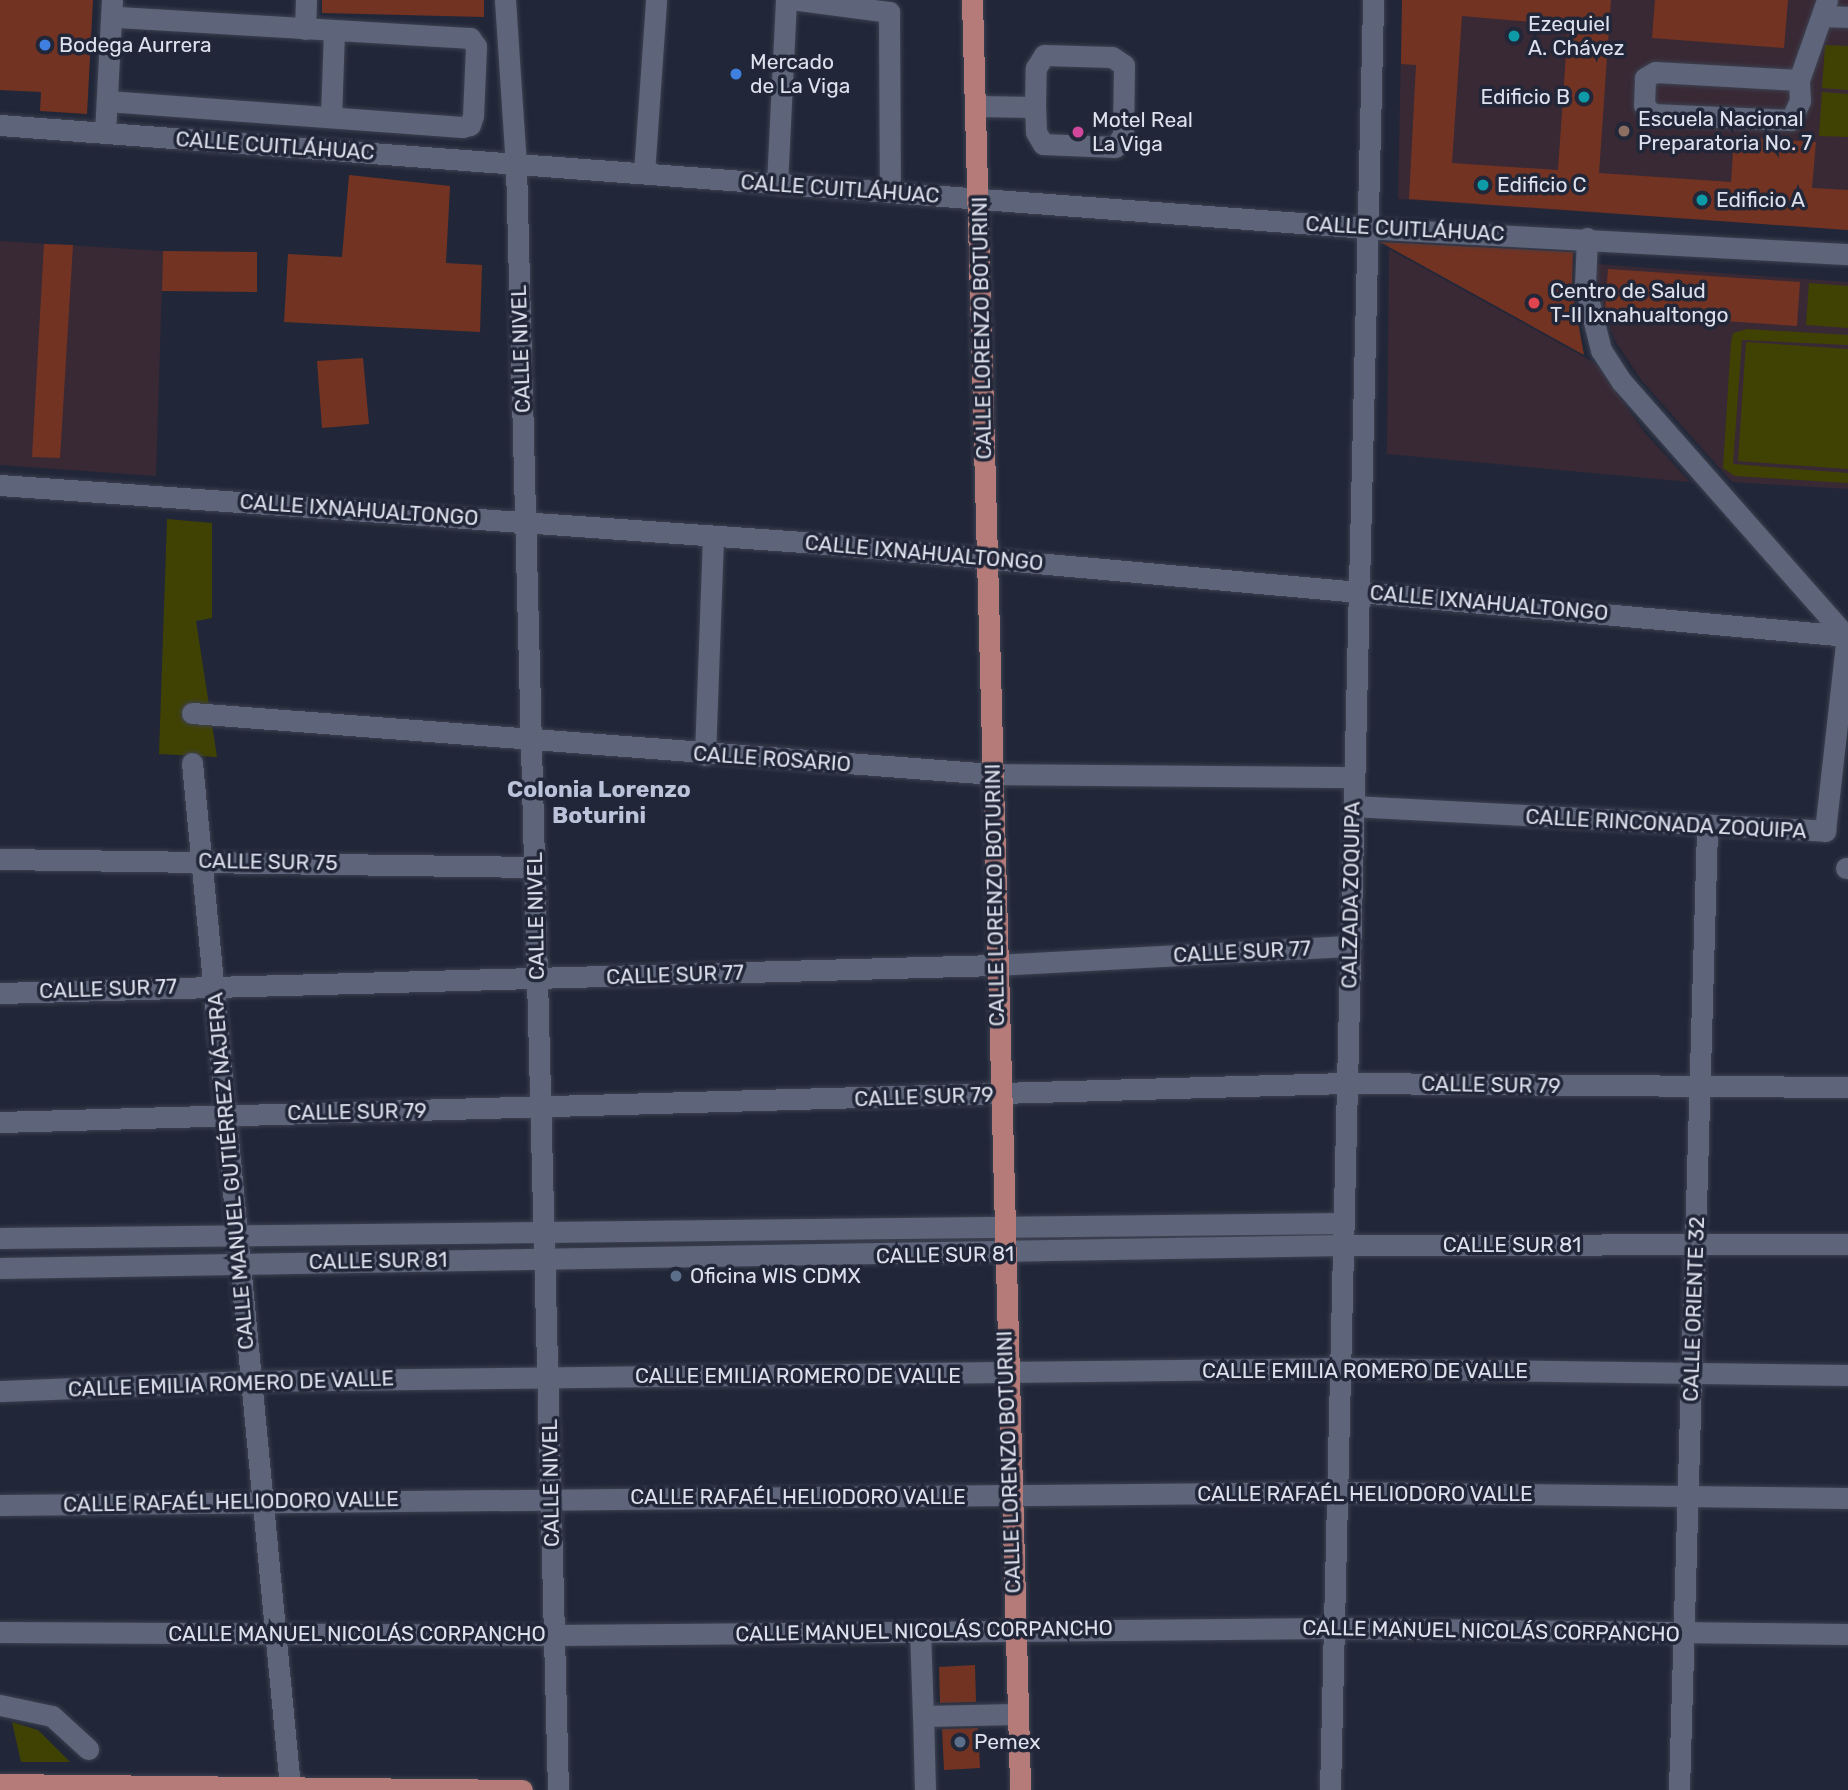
<!DOCTYPE html>
<html>
<head>
<meta charset="utf-8">
<style>
  body { margin:0 }
  #map { position:relative; width:1848px; height:1790px; overflow:hidden; background:#212738; font-family:Rubik,sans-serif }
  div>[style] { position:absolute }
  .education>* { inset:0; background:#392935 }
  .green>* { inset:0; background:#404203 }
  .building>* { inset:0; background:#733322 }
  .roads { filter:drop-shadow(0 0 2px #3d4150) drop-shadow(0 0 2px #3d4150) }
  .minor>* { height:21px; margin:-10.5px; padding:0 10.5px; transform-origin:10.5px; border-radius:10.5px; background:#5e657a }
  .major>* { height:21px; margin:-10.5px; padding:0 10.5px; transform-origin:10.5px; border-radius:10.5px; background:#b47b79 }
  .dots>* { width:19px; height:19px; translate:-50% -50%; box-sizing:border-box; border:4px solid #212738; border-radius:50% }
  span { translate:-50% -50%; white-space:nowrap; text-align:center; line-height:1.15; -webkit-text-stroke:7px #212738; paint-order:stroke }
  .poi-label { font-size:21px; color:#dde1ed }
  .left { translate:0 -50%; text-align:left }
  .right { translate:-100% -50%; text-align:right }
  .street-label { font-size:21px; color:#dde1ed }
  .neighbourhood-label { font-size:23px; color:#bbc3da; font-weight:700 }
</style>
</head>
<body>
<div id="map">
  <div class="education">
    <i style="clip-path:polygon(1402px 0,1848px 0,1848px 230px,1398px 199px)"></i>
    <i style="clip-path:polygon(0 241px,163px 251px,156px 476px,0 465px)"></i>
    <i style="clip-path:polygon(1389px 249px,1595px 363px,1645px 433px,1690px 482px,1387px 454px)"></i>
    <i style="clip-path:polygon(1595px 264px,1848px 282px,1848px 489px,1732px 482px,1642px 381px,1616px 342px,1601px 305px)"></i>
  </div>
  <div class="green">
    <i style="clip-path:polygon(1825px 45px,1848px 46px,1848px 90px,1822px 88px)"></i>
    <i style="clip-path:polygon(1822px 92px,1848px 94px,1848px 137px,1819px 136px)"></i>
    <i style="clip-path:polygon(1809px 283px,1848px 286px,1848px 328px,1806px 325px)"></i>
    <i style="clip-path:polygon(1747px 329px,1848px 335px,1848px 345px,1742px 340px,1733px 464px,1848px 473px,1848px 483px,1735px 476px,1723px 468px,1731px 342px,1733px 333px)"></i>
    <i style="clip-path:polygon(1746px 342px,1848px 349px,1848px 469px,1738px 461px)"></i>
    <i style="clip-path:polygon(167px 519px,212px 523px,212px 618px,196px 621px,217px 757px,159px 754px)"></i>
    <i style="clip-path:polygon(12px 1722px,38px 1730px,70px 1762px,21px 1762px)"></i>
  </div>
  <div class="building">
    <i style="clip-path:polygon(0 0,93px 0,87px 114px,40px 111px,41px 92px,0 90px)"></i>
    <i style="clip-path:polygon(322px 0,484px 0,484px 17px,322px 13px)"></i>
    <i style="clip-path:polygon(evenodd,1402px 0,1611px 0,1599px 173px,1731px 182px,1734px 137px,1816px 142px,1812px 188px,1848px 190px,1848px 230px,1409px 199px,1416px 65px,1401px 64px,1402px 0,1462px 16px,1568px 25px,1558px 170px,1452px 163px,1462px 16px)"></i>
    <i style="clip-path:polygon(1655px 0,1788px 0,1784px 48px,1652px 38px)"></i>
    <i style="clip-path:polygon(349px 175px,450px 186px,446px 263px,482px 265px,480px 332px,284px 322px,288px 254px,342px 257px)"></i>
    <i style="clip-path:polygon(1380px 242px,1573px 252px,1572px 289px,1584px 355px)"></i>
    <i style="clip-path:polygon(44px 244px,73px 245px,60px 458px,32px 457px)"></i>
    <i style="clip-path:polygon(163px 251px,257px 252px,257px 292px,162px 291px)"></i>
    <i style="clip-path:polygon(1608px 269px,1800px 282px,1797px 326px,1605px 313px)"></i>
    <i style="clip-path:polygon(363px 358px,369px 424px,322px 428px,317px 361px)"></i>
    <i style="clip-path:polygon(975px 1665px,976px 1702px,940px 1703px,939px 1667px)"></i>
    <i style="clip-path:polygon(978px 1728px,980px 1768px,944px 1770px,942px 1729px)"></i>
  </div>
  <div class="roads">
    <div class="minor">
      <i style="left:505px;top:0;width:165px;rotate:86.2deg"></i>
      <i style="left:516px;top:165px;width:1626px;rotate:88.52deg"></i>
      <i style="left:798px;top:0;width:92px;rotate:7.5deg"></i>
      <i style="left:889px;top:12px;width:180px;rotate:89.7deg"></i>
      <i style="left:1824px;top:16px;width:24px;rotate:2deg"></i>
      <i style="left:305px;top:29px;width:29px;rotate:-88deg"></i>
      <i style="left:1799px;top:80px;width:144px;rotate:-176.8deg"></i>
      <i style="left:1655px;top:72px;width:12px;rotate:149deg"></i>
      <i style="left:1645px;top:78px;width:27px;rotate:92deg"></i>
      <i style="left:1644px;top:105px;width:12px;rotate:48deg"></i>
      <i style="left:1652px;top:114px;width:139px;rotate:2.5deg"></i>
      <i style="left:1791px;top:120px;width:21px;rotate:-65deg"></i>
      <i style="left:1800px;top:101px;width:21px;rotate:-93deg"></i>
      <i style="left:1799px;top:80px;width:85px;rotate:-70.7deg"></i>
      <i style="left:107px;top:101px;width:356px;rotate:4.2deg"></i>
      <i style="left:462px;top:127px;width:8px;rotate:-14deg"></i>
      <i style="left:470px;top:125px;width:9px;rotate:-72deg"></i>
      <i style="left:473px;top:116px;width:70px;rotate:-87.5deg"></i>
      <i style="left:476px;top:46px;width:10px;rotate:-127deg"></i>
      <i style="left:470px;top:38px;width:359px;rotate:-176.6deg"></i>
      <i style="left:976px;top:106px;width:59px;rotate:1deg"></i>
      <i style="left:1035px;top:107px;width:39px;rotate:-89deg"></i>
      <i style="left:1036px;top:68px;width:15px;rotate:-58deg"></i>
      <i style="left:1044px;top:55px;width:68px;rotate:1.7deg"></i>
      <i style="left:1112px;top:57px;width:14px;rotate:34deg"></i>
      <i style="left:1124px;top:65px;width:70px;rotate:90.8deg"></i>
      <i style="left:1123px;top:135px;width:14px;rotate:124deg"></i>
      <i style="left:1115px;top:147px;width:72px;rotate:-177.6deg"></i>
      <i style="left:1043px;top:144px;width:14px;rotate:-120deg"></i>
      <i style="left:1036px;top:132px;width:25px;rotate:-92deg"></i>
      <i style="left:331px;top:117px;width:86px;rotate:-88deg"></i>
      <i style="left:0;top:125px;width:1370px;rotate:4.31deg"></i>
      <i style="left:1366px;top:228px;width:483px;rotate:3.1deg"></i>
      <i style="left:105px;top:133px;width:133px;rotate:-87deg"></i>
      <i style="left:644px;top:173px;width:173px;rotate:-86deg"></i>
      <i style="left:777px;top:184px;width:184px;rotate:-87.2deg"></i>
      <i style="left:1587px;top:238px;width:48px;rotate:92.4deg"></i>
      <i style="left:1585px;top:286px;width:66px;rotate:76deg"></i>
      <i style="left:1601px;top:350px;width:38px;rotate:57deg"></i>
      <i style="left:1622px;top:382px;width:341px;rotate:48.6deg"></i>
      <i style="left:0;top:485px;width:805px;rotate:4.06deg"></i>
      <i style="left:803px;top:542px;width:1049px;rotate:5.14deg"></i>
      <i style="left:192px;top:713px;width:802px;rotate:4.36deg"></i>
      <i style="left:992px;top:774px;width:361px;rotate:0.5deg"></i>
      <i style="left:705px;top:755px;width:219px;rotate:-87.9deg"></i>
      <i style="left:192px;top:763px;width:1029px;rotate:84.53deg"></i>
      <i style="left:1353px;top:806px;width:473px;rotate:3deg"></i>
      <i style="left:1825px;top:831px;width:196px;rotate:-83.6deg"></i>
      <i style="left:0;top:859px;width:535px;rotate:0.86deg"></i>
      <i style="left:1846px;top:868px;width:2px"></i>
      <i style="left:0;top:993px;width:997px;rotate:-1.61deg"></i>
      <i style="left:997px;top:965px;width:354px;rotate:-3.1deg"></i>
      <i style="left:0;top:1122px;width:1348px;rotate:-1.66deg"></i>
      <i style="left:1347px;top:1083px;width:501px;rotate:0.46deg"></i>
      <i style="left:0;top:1238px;width:1344px;rotate:-0.64deg"></i>
      <i style="left:0;top:1268px;width:1344px;rotate:-0.98deg"></i>
      <i style="left:1344px;top:1245px;width:504px;rotate:-0.11deg"></i>
      <i style="left:0;top:1391px;width:250px;rotate:-2.3deg"></i>
      <i style="left:250px;top:1381px;width:1091px;rotate:-0.68deg"></i>
      <i style="left:1341px;top:1368px;width:507px;rotate:0.79deg"></i>
      <i style="left:0;top:1505px;width:1338px;rotate:-0.56deg"></i>
      <i style="left:1338px;top:1492px;width:510px;rotate:0.67deg"></i>
      <i style="left:920px;top:1631px;width:85px;rotate:88deg"></i>
      <i style="left:0;top:1632px;width:554px;rotate:0.31deg"></i>
      <i style="left:554px;top:1635px;width:780px;rotate:-0.51deg"></i>
      <i style="left:1334px;top:1628px;width:514px;rotate:0.67deg"></i>
      <i style="left:0;top:1705px;width:53px;rotate:11.9deg"></i>
      <i style="left:52px;top:1716px;width:49px;rotate:42.5deg"></i>
      <i style="left:925px;top:1790px;width:74px;rotate:-91.5deg"></i>
      <i style="left:923px;top:1716px;width:94px;rotate:-1.2deg"></i>
      <i style="left:1330px;top:1790px;width:1791px;rotate:-88.62deg"></i>
      <i style="left:1679px;top:1790px;width:962px;rotate:-88.33deg"></i>
    </div>
    <div class="major">
      <i style="left:972px;top:0;width:1791px;rotate:88.46deg"></i>
      <i style="left:0;top:1784px;width:522px;rotate:0.66deg"></i>
    </div>
  </div>
  <div class="dots">
    <i style="left:1514px;top:36px;background:#0f9aa8"></i>
    <i style="left:45px;top:45px;background:#3f7fe0"></i>
    <i style="left:736px;top:74px;background:#3f7fe0"></i>
    <i style="left:1584px;top:97px;background:#0f9aa8"></i>
    <i style="left:1624px;top:131px;background:#8d6e63"></i>
    <i style="left:1078px;top:132px;background:#d1479c"></i>
    <i style="left:1483px;top:185px;background:#0f9aa8"></i>
    <i style="left:1702px;top:200px;background:#0f9aa8"></i>
    <i style="left:1534px;top:303px;background:#e0444e"></i>
    <i style="left:676px;top:1276px;background:#5c6f8a"></i>
    <i style="left:960px;top:1742px;background:#5c6f8a"></i>
  </div>
  <div class="poi-label">
    <span class="left" style="left:1528px;top:36px">Ezequiel<br>A. Chávez</span>
    <span class="left" style="left:59px;top:45px">Bodega Aurrera</span>
    <span class="left" style="left:750px;top:74px">Mercado<br>de La Viga</span>
    <span class="right" style="left:1570px;top:97px">Edificio B</span>
    <span class="left" style="left:1638px;top:131px">Escuela Nacional<br>Preparatoria No. 7</span>
    <span class="left" style="left:1092px;top:132px">Motel Real<br>La Viga</span>
    <span class="left" style="left:1497px;top:185px">Edificio C</span>
    <span class="left" style="left:1716px;top:200px">Edificio A</span>
    <span class="left" style="left:1550px;top:303px">Centro de Salud<br>T-II Ixnahualtongo</span>
    <span class="left" style="left:690px;top:1276px">Oficina WIS CDMX</span>
    <span class="left" style="left:974px;top:1742px">Pemex</span>
  </div>
  <div class="street-label">
    <span style="left:275px;top:146px;rotate:4deg">CALLE CUITLÁHUAC</span>
    <span style="left:840px;top:189px;rotate:4deg">CALLE CUITLÁHUAC</span>
    <span style="left:1405px;top:229px;rotate:3deg">CALLE CUITLÁHUAC</span>
    <span style="left:982px;top:328px;rotate:-91deg">CALLE LORENZO BOTURINI</span>
    <span style="left:521px;top:349px;rotate:-92deg">CALLE NIVEL</span>
    <span style="left:359px;top:510px;rotate:4deg">CALLE IXNAHUALTONGO</span>
    <span style="left:924px;top:553px;rotate:5deg">CALLE IXNAHUALTONGO</span>
    <span style="left:1489px;top:603px;rotate:5deg">CALLE IXNAHUALTONGO</span>
    <span style="left:772px;top:759px;rotate:4deg">CALLE ROSARIO</span>
    <span style="left:1666px;top:824px;rotate:3deg">CALLE RINCONADA ZOQUIPA</span>
    <span style="left:268px;top:862px;rotate:1deg">CALLE SUR 75</span>
    <span style="left:995px;top:895px;rotate:-91deg">CALLE LORENZO BOTURINI</span>
    <span style="left:1351px;top:895px;rotate:-89deg">CALZADA ZOQUIPA</span>
    <span style="left:536px;top:916px;rotate:-91deg">CALLE NIVEL</span>
    <span style="left:1242px;top:952px;rotate:-3deg">CALLE SUR 77</span>
    <span style="left:675px;top:975px;rotate:-2deg">CALLE SUR 77</span>
    <span style="left:108px;top:989px;rotate:-2deg">CALLE SUR 77</span>
    <span style="left:1491px;top:1085px;rotate:1deg">CALLE SUR 79</span>
    <span style="left:924px;top:1097px;rotate:-2deg">CALLE SUR 79</span>
    <span style="left:357px;top:1112px;rotate:-1deg">CALLE SUR 79</span>
    <span style="left:231px;top:1171px;rotate:-95deg">CALLE MANUEL GUTIÉRREZ NÁJERA</span>
    <span style="left:1512px;top:1245px">CALLE SUR 81</span>
    <span style="left:945px;top:1255px;rotate:-1deg">CALLE SUR 81</span>
    <span style="left:378px;top:1261px;rotate:-1deg">CALLE SUR 81</span>
    <span style="left:1694px;top:1309px;rotate:-88deg">CALLE ORIENTE 32</span>
    <span style="left:1365px;top:1371px">CALLE EMILIA ROMERO DE VALLE</span>
    <span style="left:798px;top:1376px">CALLE EMILIA ROMERO DE VALLE</span>
    <span style="left:231px;top:1384px;rotate:-2deg">CALLE EMILIA ROMERO DE VALLE</span>
    <span style="left:1009px;top:1462px;rotate:-92deg">CALLE LORENZO BOTURINI</span>
    <span style="left:551px;top:1483px;rotate:-91deg">CALLE NIVEL</span>
    <span style="left:1365px;top:1494px">CALLE RAFAÉL HELIODORO VALLE</span>
    <span style="left:798px;top:1497px">CALLE RAFAÉL HELIODORO VALLE</span>
    <span style="left:231px;top:1502px;rotate:-1deg">CALLE RAFAÉL HELIODORO VALLE</span>
    <span style="left:924px;top:1631px;rotate:-1deg">CALLE MANUEL NICOLÁS CORPANCHO</span>
    <span style="left:1491px;top:1631px;rotate:1deg">CALLE MANUEL NICOLÁS CORPANCHO</span>
    <span style="left:357px;top:1634px">CALLE MANUEL NICOLÁS CORPANCHO</span>
  </div>
  <div class="neighbourhood-label">
    <span style="left:599px;top:802px">Colonia Lorenzo<br>Boturini</span>
  </div>
</div>
</body>
</html>
